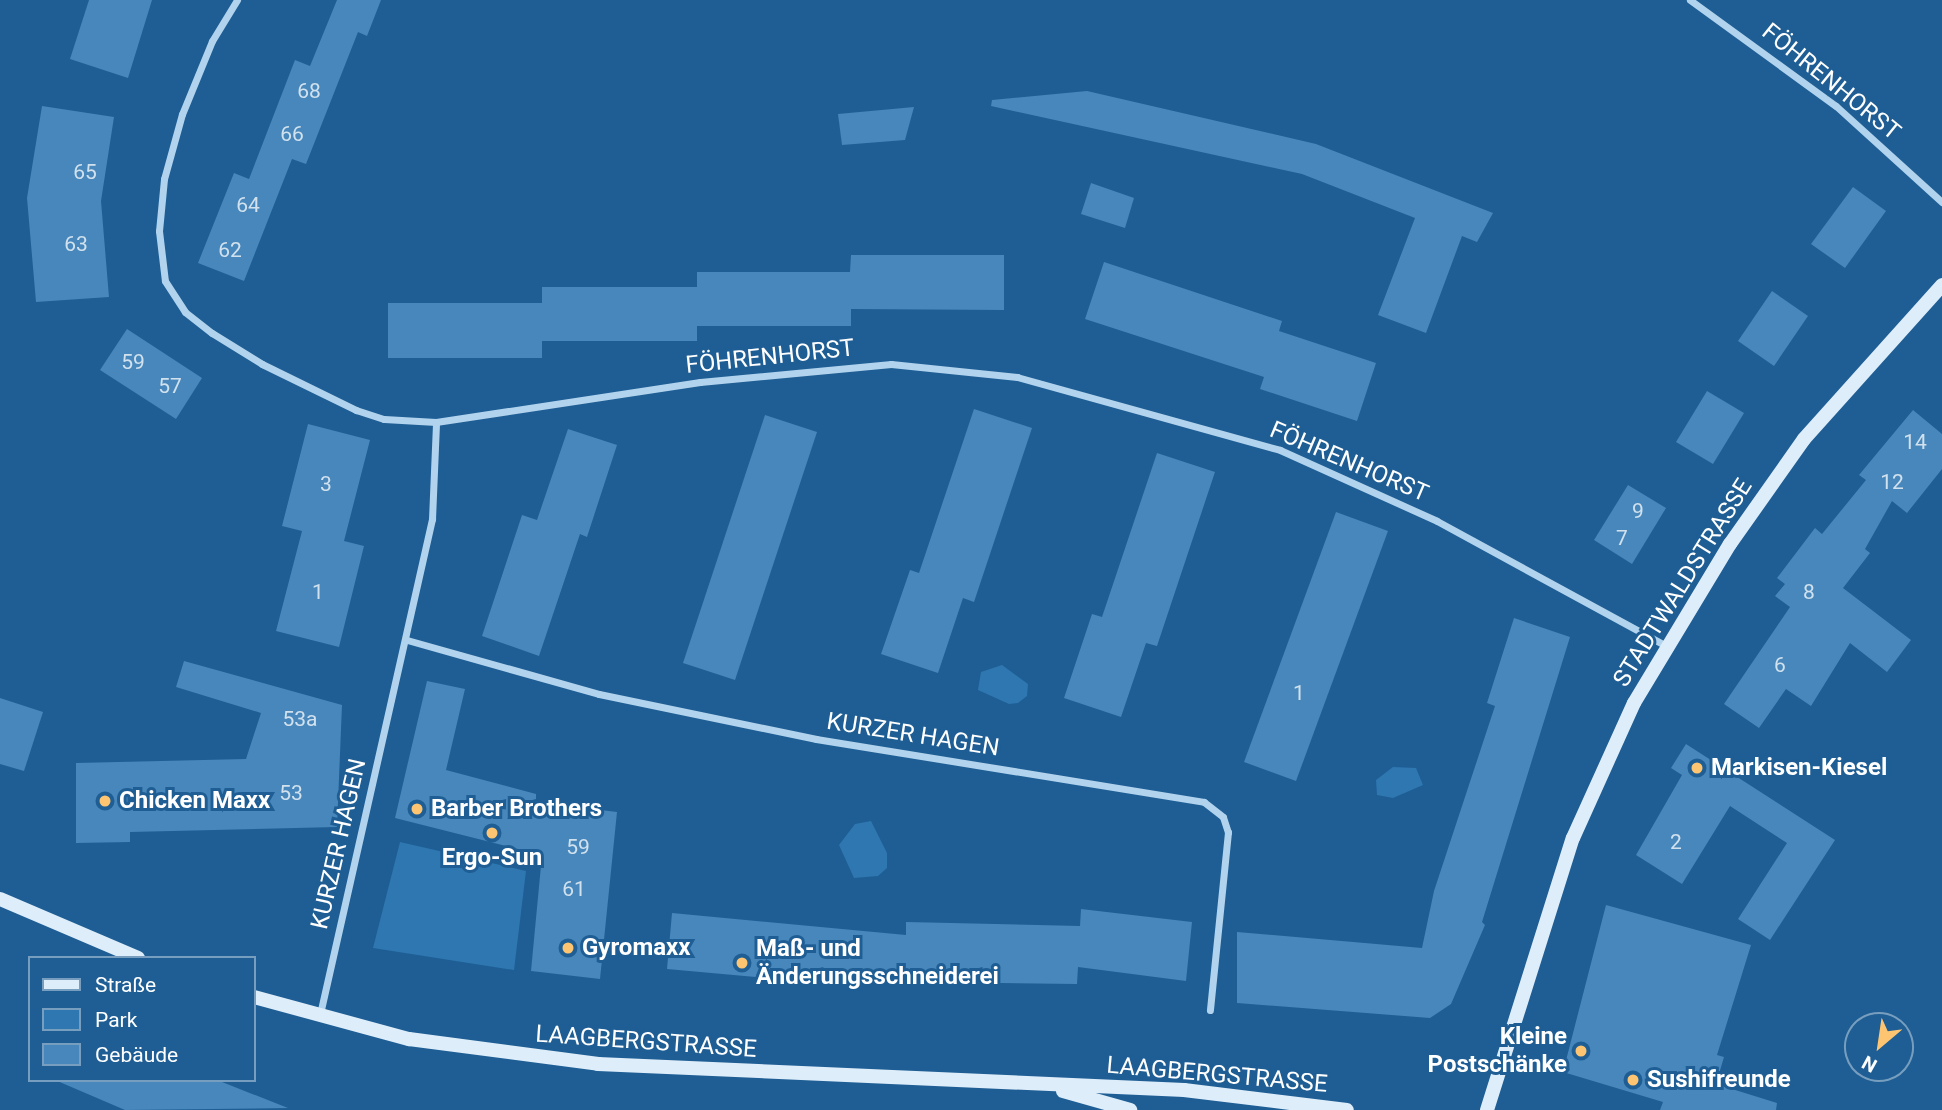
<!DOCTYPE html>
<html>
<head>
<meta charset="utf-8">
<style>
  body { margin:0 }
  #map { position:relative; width:1942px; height:1110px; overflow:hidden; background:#1e5e94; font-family:Roboto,sans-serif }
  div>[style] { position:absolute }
  .green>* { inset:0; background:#2f77b0 }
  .building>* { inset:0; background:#4787bb }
  .street>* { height:7px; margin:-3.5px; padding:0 3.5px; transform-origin:3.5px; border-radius:3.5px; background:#b1d3ee }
  .secondary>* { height:14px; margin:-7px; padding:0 7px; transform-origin:7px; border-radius:7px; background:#deedfa }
  .dots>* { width:19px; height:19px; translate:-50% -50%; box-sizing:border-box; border:4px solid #1e5e94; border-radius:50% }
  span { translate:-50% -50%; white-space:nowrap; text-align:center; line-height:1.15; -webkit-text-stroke:6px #1e5e94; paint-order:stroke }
  .number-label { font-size:21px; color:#d1e1ee }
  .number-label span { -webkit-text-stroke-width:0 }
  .street-label { font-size:24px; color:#fff }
  .poi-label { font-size:24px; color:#fff; font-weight:700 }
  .left { translate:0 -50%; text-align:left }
  .right { translate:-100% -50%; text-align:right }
  .legend { position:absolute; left:28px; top:956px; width:228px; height:126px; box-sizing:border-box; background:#1e5e94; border:2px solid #789ebf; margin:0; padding:9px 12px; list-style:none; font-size:21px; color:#fff }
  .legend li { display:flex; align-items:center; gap:14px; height:35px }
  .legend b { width:35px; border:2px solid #789ebf }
  .north { position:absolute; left:1844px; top:1012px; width:70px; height:70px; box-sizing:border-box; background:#1e5e94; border:2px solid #789ebf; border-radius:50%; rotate:209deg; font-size:19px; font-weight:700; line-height:28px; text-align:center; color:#fff }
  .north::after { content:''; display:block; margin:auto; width:24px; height:32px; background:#fdc571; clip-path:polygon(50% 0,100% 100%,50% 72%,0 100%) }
</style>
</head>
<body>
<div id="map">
  <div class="green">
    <i style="clip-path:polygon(1002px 665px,1028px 684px,1027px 696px,1018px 703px,1009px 704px,978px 690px,981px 672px)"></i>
    <i style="clip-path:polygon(1393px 767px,1416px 768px,1423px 785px,1393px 798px,1377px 795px,1376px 780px)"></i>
    <i style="clip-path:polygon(871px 821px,887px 853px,887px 868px,878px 876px,854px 878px,839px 845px,855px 824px)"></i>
    <i style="clip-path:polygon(400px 842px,526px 871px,514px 970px,373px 948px)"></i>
  </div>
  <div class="building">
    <i style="clip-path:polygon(89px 0,152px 0,128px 78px,70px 59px)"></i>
    <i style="clip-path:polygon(337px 0,381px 0,367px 36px,358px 32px,306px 164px,292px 159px,244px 281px,198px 263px,234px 173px,249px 179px,295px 60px,310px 66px)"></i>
    <i style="clip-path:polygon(1087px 91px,1316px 144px,1493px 213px,1477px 242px,1462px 236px,1426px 333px,1378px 315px,1415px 218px,1302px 174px,991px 106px,992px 100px)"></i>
    <i style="clip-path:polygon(42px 106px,114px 117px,101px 201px,109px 297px,36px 302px,27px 198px)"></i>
    <i style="clip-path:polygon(914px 107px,905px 140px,842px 145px,838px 114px)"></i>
    <i style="clip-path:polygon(1091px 183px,1134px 198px,1125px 228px,1081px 214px)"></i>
    <i style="clip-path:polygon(1853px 187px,1886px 211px,1845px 268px,1811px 244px)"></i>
    <i style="clip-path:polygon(851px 255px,1004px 255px,1004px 310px,851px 309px,851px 326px,697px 326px,697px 341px,542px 341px,542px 358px,388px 358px,388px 303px,542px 303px,542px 287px,697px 287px,697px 272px,850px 272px)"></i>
    <i style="clip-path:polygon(1104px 262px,1282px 321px,1279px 331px,1376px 363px,1357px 421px,1260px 389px,1264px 377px,1085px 319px)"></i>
    <i style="clip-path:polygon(1772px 291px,1808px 316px,1774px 366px,1738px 341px)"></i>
    <i style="clip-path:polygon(127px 329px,202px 378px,176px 419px,100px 370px)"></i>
    <i style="clip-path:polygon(1707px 391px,1744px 413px,1713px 464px,1676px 442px)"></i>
    <i style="clip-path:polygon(974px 409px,1032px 428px,974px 602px,963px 598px,938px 673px,881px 654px,910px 570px,919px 573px)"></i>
    <i style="clip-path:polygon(1913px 410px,1942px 434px,1942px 469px,1907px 513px,1892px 501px,1865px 549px,1870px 553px,1843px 588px,1911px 640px,1887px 672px,1850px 643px,1811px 706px,1786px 689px,1759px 728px,1724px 704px,1790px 607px,1775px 596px,1785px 584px,1777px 578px,1815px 528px,1822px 534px,1866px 480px,1859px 475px)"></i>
    <i style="clip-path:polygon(765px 415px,817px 432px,735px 680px,683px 663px)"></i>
    <i style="clip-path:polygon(308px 424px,370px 440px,344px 541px,364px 546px,339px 647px,276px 631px,302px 531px,282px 526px)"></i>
    <i style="clip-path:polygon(568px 429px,617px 445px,587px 537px,580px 534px,539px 656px,482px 636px,522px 515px,537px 520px)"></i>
    <i style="clip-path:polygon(1157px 453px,1215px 472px,1157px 646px,1146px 643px,1121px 717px,1064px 698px,1092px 614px,1102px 617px)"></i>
    <i style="clip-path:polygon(1628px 485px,1666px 508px,1632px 564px,1594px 540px)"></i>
    <i style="clip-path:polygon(1336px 512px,1388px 531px,1296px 781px,1244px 762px)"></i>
    <i style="clip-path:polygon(1514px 618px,1570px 637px,1482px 922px,1485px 925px,1451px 1004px,1430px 1018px,1237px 1003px,1237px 932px,1422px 948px,1434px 891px,1495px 706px,1487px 703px)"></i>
    <i style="clip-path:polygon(184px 661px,342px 705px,337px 827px,130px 832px,130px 842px,76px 843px,76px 763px,246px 759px,261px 713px,176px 687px)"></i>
    <i style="clip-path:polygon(427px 681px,465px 689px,446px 770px,536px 794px,536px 802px,617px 812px,600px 979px,531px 971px,542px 855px,395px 818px)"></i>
    <i style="clip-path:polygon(0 698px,43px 712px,24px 771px,0 764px)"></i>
    <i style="clip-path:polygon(1686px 744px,1835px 840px,1770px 940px,1738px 919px,1787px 843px,1730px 806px,1682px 884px,1636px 855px,1682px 775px,1671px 768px)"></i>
    <i style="clip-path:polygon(1606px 905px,1751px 945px,1717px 1055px,1724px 1057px,1716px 1084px,1777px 1103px,1776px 1110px,1660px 1110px,1663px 1102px,1563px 1072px)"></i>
    <i style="clip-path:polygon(1081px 909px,1192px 922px,1186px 981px,1078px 967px,1077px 984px,855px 981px,854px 986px,667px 969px,672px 913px,906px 935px,906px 922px,1080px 926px)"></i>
    <i style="clip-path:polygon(55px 1080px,217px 1080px,288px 1108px,125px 1110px)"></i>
  </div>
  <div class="street">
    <i style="left:237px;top:0;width:48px;rotate:121.4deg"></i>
    <i style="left:212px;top:41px;width:79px;rotate:112.3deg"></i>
    <i style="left:182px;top:114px;width:67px;rotate:105.5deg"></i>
    <i style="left:164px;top:179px;width:52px;rotate:95.5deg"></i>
    <i style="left:159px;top:231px;width:50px;rotate:83.2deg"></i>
    <i style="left:165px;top:281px;width:37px;rotate:57deg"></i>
    <i style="left:185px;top:312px;width:34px;rotate:38deg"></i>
    <i style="left:212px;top:333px;width:59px;rotate:31.8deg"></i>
    <i style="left:262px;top:364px;width:105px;rotate:26.1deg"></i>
    <i style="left:356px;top:410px;width:29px;rotate:18deg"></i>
    <i style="left:384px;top:419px;width:52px;rotate:3.3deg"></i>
    <i style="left:436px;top:422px;width:267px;rotate:-8.6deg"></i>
    <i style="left:700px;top:382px;width:192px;rotate:-5.4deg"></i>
    <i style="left:891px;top:364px;width:127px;rotate:5.9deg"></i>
    <i style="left:1017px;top:377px;width:273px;rotate:15.5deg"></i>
    <i style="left:1280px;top:450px;width:172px;rotate:24.3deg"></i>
    <i style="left:1437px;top:521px;width:261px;rotate:28.6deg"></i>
    <i style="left:1690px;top:0;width:180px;rotate:36deg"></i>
    <i style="left:1836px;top:106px;width:143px;rotate:42.2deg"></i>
    <i style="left:407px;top:640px;width:199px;rotate:15.7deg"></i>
    <i style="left:599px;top:694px;width:222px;rotate:11.7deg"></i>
    <i style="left:816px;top:739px;width:393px;rotate:9.2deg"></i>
    <i style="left:1204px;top:802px;width:24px;rotate:38deg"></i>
    <i style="left:1223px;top:817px;width:16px;rotate:72deg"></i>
    <i style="left:1228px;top:832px;width:179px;rotate:95.8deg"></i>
    <i style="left:320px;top:1014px;width:508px;rotate:-77.25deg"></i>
    <i style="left:432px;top:519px;width:97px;rotate:-87.6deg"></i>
  </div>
  <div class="secondary">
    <i style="left:0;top:899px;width:150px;rotate:23.1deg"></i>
    <i style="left:254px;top:997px;width:161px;rotate:15.2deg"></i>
    <i style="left:409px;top:1039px;width:191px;rotate:7.5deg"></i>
    <i style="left:598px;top:1064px;width:587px;rotate:2.54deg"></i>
    <i style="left:1184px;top:1090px;width:164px;rotate:7deg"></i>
    <i style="left:1063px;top:1091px;width:70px;rotate:15.8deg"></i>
    <i style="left:1487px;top:1110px;width:285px;rotate:-72.5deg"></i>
    <i style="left:1573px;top:838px;width:148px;rotate:-65.7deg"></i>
    <i style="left:1634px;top:703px;width:186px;rotate:-58.9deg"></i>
    <i style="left:1730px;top:544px;width:128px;rotate:-54.8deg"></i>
    <i style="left:1804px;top:439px;width:207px;rotate:-48.1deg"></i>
  </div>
  <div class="dots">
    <i style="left:1697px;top:768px;background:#fdc571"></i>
    <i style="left:105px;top:801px;background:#fdc571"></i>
    <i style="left:417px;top:809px;background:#fdc571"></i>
    <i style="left:492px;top:833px;background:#fdc571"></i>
    <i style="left:568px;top:948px;background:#fdc571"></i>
    <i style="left:742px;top:963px;background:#fdc571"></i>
    <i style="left:1581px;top:1051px;background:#fdc571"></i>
    <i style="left:1633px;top:1080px;background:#fdc571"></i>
  </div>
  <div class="number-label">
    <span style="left:309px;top:91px">68</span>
    <span style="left:292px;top:134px">66</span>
    <span style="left:85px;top:172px">65</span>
    <span style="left:248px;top:205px">64</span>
    <span style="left:76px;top:244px">63</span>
    <span style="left:230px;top:250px">62</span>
    <span style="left:133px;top:362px">59</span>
    <span style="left:170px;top:386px">57</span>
    <span style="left:1915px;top:442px">14</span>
    <span style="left:1892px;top:482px">12</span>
    <span style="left:326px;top:484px">3</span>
    <span style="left:1638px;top:511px">9</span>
    <span style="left:1622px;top:538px">7</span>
    <span style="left:318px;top:592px">1</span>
    <span style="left:1809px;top:592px">8</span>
    <span style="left:1780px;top:665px">6</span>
    <span style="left:1299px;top:693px">1</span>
    <span style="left:300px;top:719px">53a</span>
    <span style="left:291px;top:793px">53</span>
    <span style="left:1676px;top:842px">2</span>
    <span style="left:578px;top:847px">59</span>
    <span style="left:574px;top:889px">61</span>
  </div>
  <div class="street-label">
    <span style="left:1831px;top:82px;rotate:39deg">FÖHRENHORST</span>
    <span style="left:770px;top:357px;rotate:-6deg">FÖHRENHORST</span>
    <span style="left:1349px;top:462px;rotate:23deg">FÖHRENHORST</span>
    <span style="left:1683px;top:583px;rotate:-58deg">STADTWALDSTRASSE</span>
    <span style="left:913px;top:735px;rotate:9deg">KURZER HAGEN</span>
    <span style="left:339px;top:844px;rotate:-77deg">KURZER HAGEN</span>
    <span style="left:646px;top:1042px;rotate:4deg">LAAGBERGSTRASSE</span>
    <span style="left:1217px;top:1075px;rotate:5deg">LAAGBERGSTRASSE</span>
  </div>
  <div class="poi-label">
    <span class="left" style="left:1711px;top:768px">Markisen-Kiesel</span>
    <span class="left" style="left:119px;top:801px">Chicken Maxx</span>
    <span class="left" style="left:431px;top:809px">Barber Brothers</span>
    <span style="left:492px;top:858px">Ergo-Sun</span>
    <span class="left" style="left:582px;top:948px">Gyromaxx</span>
    <span class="left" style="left:756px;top:963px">Maß- und<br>Änderungsschneiderei</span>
    <span class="right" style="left:1567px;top:1051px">Kleine<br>Postschänke</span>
    <span class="left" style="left:1647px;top:1080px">Sushifreunde</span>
  </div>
  <ul class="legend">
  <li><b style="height:9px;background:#deedfa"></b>Straße</li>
  <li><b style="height:19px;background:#2f77b0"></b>Park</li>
  <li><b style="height:19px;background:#4787bb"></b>Gebäude</li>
  </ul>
  <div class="north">N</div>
</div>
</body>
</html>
